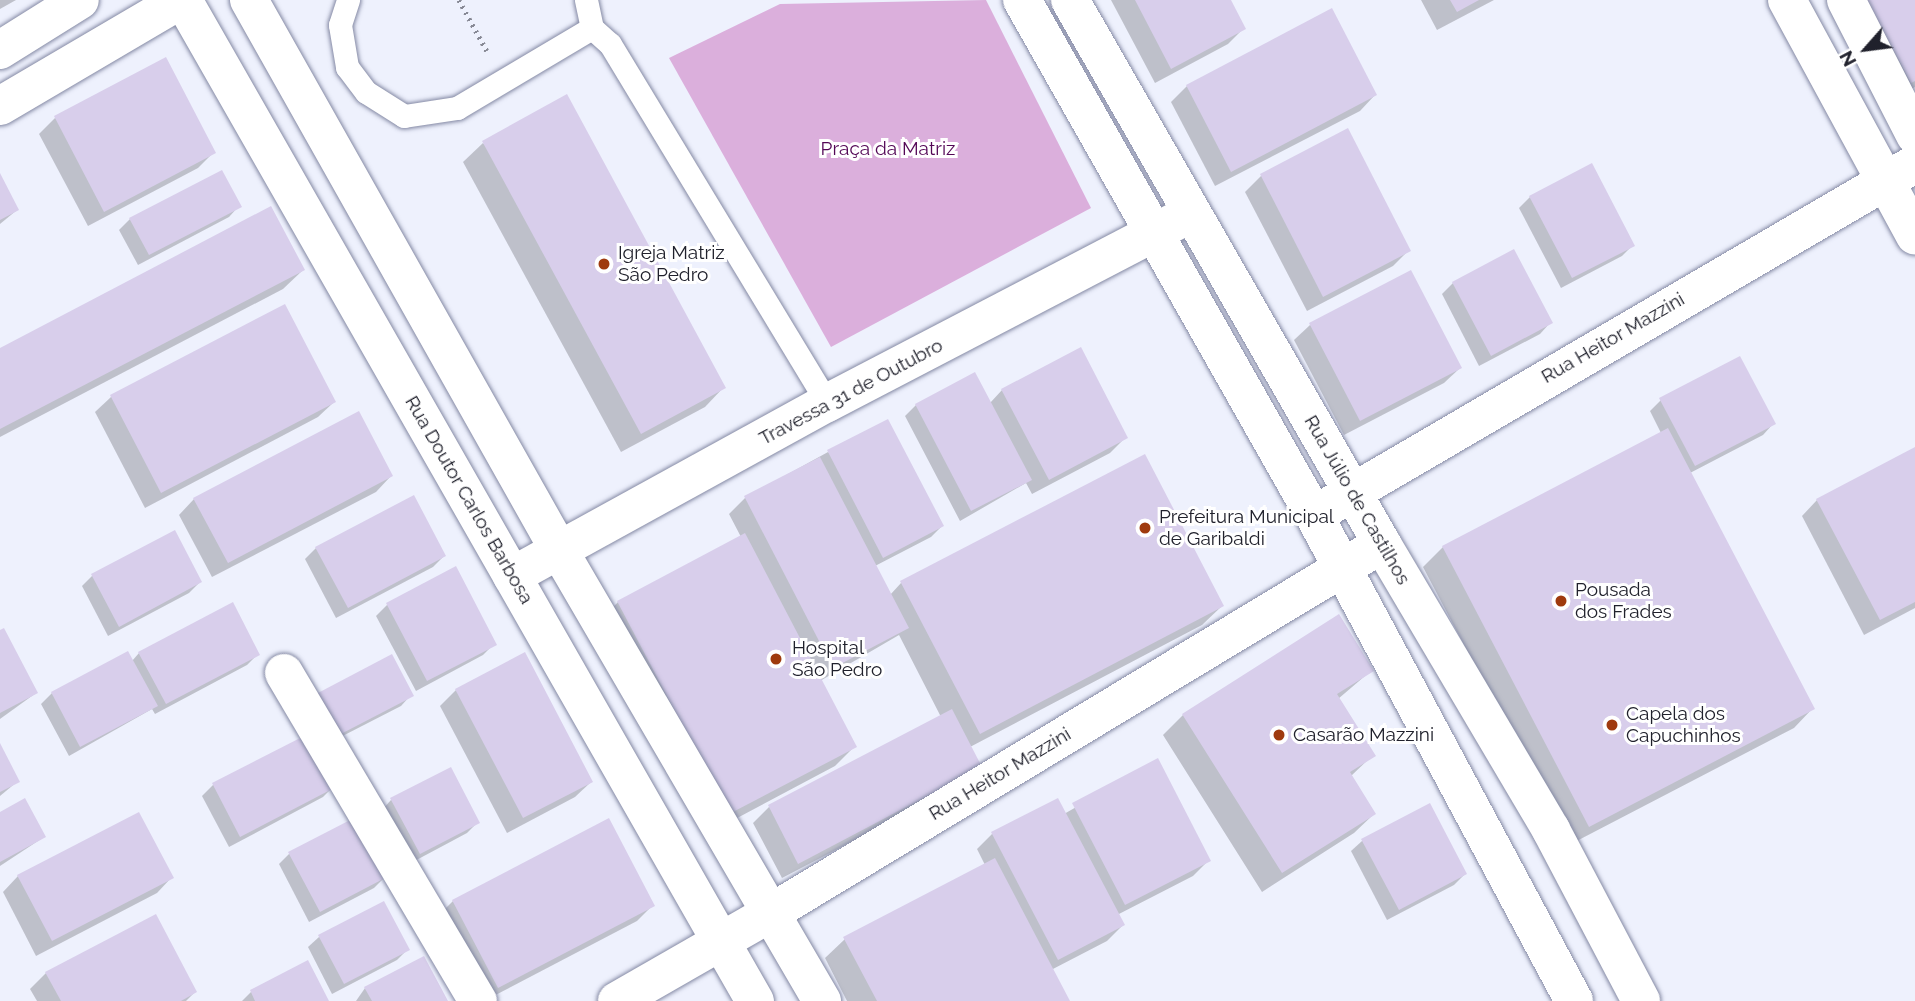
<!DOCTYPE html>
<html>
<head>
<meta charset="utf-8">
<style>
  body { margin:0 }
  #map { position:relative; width:1915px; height:1001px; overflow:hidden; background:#eef1fd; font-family:Raleway,sans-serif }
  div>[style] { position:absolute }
  .green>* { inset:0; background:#dbafdc }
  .shadow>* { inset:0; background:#0003 }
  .building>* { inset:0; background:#d8ceeb }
  .path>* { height:4.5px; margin-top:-2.25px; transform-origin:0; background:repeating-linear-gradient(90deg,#878995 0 2px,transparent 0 7px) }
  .roads { filter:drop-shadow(0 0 2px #8489a4) drop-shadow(0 0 2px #8489a4) }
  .service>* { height:23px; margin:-11.5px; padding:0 11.5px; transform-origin:11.5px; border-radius:11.5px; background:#fff }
  .minor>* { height:38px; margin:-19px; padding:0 19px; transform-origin:19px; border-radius:19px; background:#fff }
  .tertiary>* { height:38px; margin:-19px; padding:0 19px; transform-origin:19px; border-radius:19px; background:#fff }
  .dots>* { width:19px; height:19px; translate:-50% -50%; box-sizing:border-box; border:4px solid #fff; border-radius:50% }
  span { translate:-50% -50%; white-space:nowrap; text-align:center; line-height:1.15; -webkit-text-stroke:6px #fff; paint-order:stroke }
  .park-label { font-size:19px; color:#530756 }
  .poi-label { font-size:19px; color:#20212c }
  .left { translate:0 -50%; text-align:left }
  .street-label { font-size:19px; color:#20212c }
  .north { position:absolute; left:1831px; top:14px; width:70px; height:70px; -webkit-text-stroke:5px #fff; paint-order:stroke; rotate:242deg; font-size:19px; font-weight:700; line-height:28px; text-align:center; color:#20212c }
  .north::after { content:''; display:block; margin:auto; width:24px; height:32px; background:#20212c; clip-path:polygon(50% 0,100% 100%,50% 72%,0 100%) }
</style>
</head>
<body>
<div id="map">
  <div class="green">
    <i style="clip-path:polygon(986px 0,1091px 208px,831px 347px,669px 58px,780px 4px)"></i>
  </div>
  <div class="shadow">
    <i style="clip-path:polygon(0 0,16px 0,0 9px)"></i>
    <i style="clip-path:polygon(1111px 0,1229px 0,1244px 28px,1228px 44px,1155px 83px)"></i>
    <i style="clip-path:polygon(1421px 0,1494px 0,1437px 30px)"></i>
    <i style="clip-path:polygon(1843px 0,1915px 0,1915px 87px,1895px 98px)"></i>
    <i style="clip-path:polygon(1187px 86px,1375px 95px,1360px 111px,1215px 186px,1171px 102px)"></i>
    <i style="clip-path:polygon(55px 118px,214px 152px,198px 168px,88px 226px,39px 134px)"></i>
    <i style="clip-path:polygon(1347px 131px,1409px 250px,1393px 266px,1307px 311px,1245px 192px,1261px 176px)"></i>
    <i style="clip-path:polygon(483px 143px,724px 387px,705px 407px,621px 452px,463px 162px)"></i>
    <i style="clip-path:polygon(0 177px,17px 210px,0 224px)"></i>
    <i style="clip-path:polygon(1530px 197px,1633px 245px,1622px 256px,1561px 288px,1519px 208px)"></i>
    <i style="clip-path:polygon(239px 206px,229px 217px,138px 265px,119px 230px,130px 219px)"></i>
    <i style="clip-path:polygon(303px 270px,283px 289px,0 437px,0 350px)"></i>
    <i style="clip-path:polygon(1453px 283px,1550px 323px,1540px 334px,1479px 366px,1442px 294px)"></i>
    <i style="clip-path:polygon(1310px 325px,1460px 368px,1444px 383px,1344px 435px,1294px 340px)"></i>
    <i style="clip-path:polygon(1002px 390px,1126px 437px,1110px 453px,1032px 494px,1026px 483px,960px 521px,905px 416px,916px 405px,990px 403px)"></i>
    <i style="clip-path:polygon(111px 397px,334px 402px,318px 417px,145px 508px,95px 412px)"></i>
    <i style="clip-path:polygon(1661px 400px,1773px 424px,1763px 435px,1690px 473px,1813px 708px,1794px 728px,1569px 845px,1423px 567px,1443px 547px,1661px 433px,1650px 411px)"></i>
    <i style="clip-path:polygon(1915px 449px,1915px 608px,1864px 635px,1802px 516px,1817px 500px)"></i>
    <i style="clip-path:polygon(828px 452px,942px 526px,931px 537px,875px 566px,890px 595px,901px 583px,1222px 606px,1202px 625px,970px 747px,964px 783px,782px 878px,753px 823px,769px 807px,941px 717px,899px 635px,820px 681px,854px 747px,835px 766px,709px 833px,599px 622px,618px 602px,741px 537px,729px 514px,745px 498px)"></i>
    <i style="clip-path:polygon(391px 476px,376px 492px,212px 577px,179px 515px,194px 499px)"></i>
    <i style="clip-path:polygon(316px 548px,444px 556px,433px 567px,336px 618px,305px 559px)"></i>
    <i style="clip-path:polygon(455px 569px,494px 644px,483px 655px,416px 691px,376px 616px,387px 605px)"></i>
    <i style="clip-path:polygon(93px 575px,200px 582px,189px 593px,108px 636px,82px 586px)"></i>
    <i style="clip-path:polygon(1339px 617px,1372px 670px,1338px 699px,1373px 755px,1351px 776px,1374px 814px,1354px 833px,1262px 892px,1163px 735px,1183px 715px)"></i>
    <i style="clip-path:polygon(0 632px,36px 693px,0 719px)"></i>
    <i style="clip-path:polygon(139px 653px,258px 654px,247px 665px,155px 714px,152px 709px,69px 756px,41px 704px,52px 693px,132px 661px)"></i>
    <i style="clip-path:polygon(456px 690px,591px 782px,575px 797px,507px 833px,440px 706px)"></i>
    <i style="clip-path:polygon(411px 695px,401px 706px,325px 745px,306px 707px)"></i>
    <i style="clip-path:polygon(0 746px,18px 781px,0 796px)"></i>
    <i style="clip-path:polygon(1157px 761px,1209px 860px,1193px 876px,1117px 915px,1123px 925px,1107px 941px,1051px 970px,1068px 1001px,847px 1001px,825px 958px,845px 939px,985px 865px,977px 849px,992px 834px,1064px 814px)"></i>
    <i style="clip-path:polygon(213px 785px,334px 786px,323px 797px,229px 847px,202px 796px)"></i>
    <i style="clip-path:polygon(391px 800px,478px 822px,467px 833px,409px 864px,381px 811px)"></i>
    <i style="clip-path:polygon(1430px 805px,1465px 874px,1454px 885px,1387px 920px,1351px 851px,1362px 841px)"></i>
    <i style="clip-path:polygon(0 814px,44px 837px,0 866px)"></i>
    <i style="clip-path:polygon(290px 853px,385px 877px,374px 888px,309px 922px,279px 864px)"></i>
    <i style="clip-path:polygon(18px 876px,172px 877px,157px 893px,36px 956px,3px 892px)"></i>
    <i style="clip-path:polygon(453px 901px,653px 905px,637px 921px,484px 1001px,437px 917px)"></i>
    <i style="clip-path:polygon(383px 903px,408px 949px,397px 960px,332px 994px,308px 947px,319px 937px)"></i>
    <i style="clip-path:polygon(307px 962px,327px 1001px,242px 1001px,251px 992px)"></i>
    <i style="clip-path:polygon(46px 973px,195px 992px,186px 1001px,37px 1001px,30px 989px)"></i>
    <i style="clip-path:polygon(365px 988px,446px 1001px,356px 1001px)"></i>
  </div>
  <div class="building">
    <i style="clip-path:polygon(1135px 0,1231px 0,1246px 29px,1171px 69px)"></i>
    <i style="clip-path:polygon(1450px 0,1479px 0,1457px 12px)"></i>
    <i style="clip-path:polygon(1867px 0,1915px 0,1915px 81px,1911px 83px)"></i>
    <i style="clip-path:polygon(1332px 8px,1377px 95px,1231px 172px,1186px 85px)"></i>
    <i style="clip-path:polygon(166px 57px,216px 153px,104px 212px,54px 116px)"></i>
    <i style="clip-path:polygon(567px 94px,726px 388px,641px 434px,482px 141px)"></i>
    <i style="clip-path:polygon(1348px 128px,1411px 251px,1323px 297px,1260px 174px)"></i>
    <i style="clip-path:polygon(1592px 163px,1635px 246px,1572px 278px,1529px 196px)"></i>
    <i style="clip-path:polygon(222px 170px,242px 207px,149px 255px,129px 218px)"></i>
    <i style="clip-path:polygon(0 173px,19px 210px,0 220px)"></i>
    <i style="clip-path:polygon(271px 206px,305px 270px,0 429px,0 348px)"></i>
    <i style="clip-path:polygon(1514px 249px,1553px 323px,1491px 356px,1452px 282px)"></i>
    <i style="clip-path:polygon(1411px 270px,1462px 368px,1360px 421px,1309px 323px)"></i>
    <i style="clip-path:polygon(285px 304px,336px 402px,161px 493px,110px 395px)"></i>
    <i style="clip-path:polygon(1081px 347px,1128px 438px,1049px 480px,1001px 389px)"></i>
    <i style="clip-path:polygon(1740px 356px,1776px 424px,1695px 466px,1659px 398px)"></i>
    <i style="clip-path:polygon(975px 372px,1032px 480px,971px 511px,915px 404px)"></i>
    <i style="clip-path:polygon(359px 411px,393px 476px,228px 563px,193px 498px)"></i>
    <i style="clip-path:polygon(888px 419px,944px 526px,883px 558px,827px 450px)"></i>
    <i style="clip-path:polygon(1668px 428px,1815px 709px,1589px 827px,1442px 546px)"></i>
    <i style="clip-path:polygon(1915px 447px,1915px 602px,1880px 620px,1816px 499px)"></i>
    <i style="clip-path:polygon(1145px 454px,1224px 606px,980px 734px,900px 581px)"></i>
    <i style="clip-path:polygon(820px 457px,909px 628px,833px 668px,744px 496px)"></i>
    <i style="clip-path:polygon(414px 495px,446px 556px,348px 608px,315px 547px)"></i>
    <i style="clip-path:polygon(175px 530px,202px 582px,119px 627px,91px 574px)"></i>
    <i style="clip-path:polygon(745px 533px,857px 747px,729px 814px,617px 601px)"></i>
    <i style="clip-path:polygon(456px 566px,497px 645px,427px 681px,386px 603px)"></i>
    <i style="clip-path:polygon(233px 602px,260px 655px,166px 704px,138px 652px)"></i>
    <i style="clip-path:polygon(1339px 614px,1374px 671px,1337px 694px,1376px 756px,1350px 772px,1376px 814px,1282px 873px,1182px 714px)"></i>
    <i style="clip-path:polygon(4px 628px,38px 693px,0 713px,0 630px)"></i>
    <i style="clip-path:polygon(128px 651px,158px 706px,80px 747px,51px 692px)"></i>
    <i style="clip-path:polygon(525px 652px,593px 782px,523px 818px,455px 689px)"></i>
    <i style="clip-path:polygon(392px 654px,414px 696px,337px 736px,316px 694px)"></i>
    <i style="clip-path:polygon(952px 709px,982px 767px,798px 864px,768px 805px)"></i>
    <i style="clip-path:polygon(308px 734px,336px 787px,240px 837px,212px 783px)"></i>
    <i style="clip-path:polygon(0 743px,20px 782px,0 792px)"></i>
    <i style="clip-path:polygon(1158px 758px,1211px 861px,1125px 905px,1072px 803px)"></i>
    <i style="clip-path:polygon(451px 767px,480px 823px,420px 854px,390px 798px)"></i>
    <i style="clip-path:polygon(25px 798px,46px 837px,0 862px,0 812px)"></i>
    <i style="clip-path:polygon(1058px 798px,1125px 925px,1058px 960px,991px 832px)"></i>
    <i style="clip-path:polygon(1430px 803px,1467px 874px,1399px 910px,1361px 839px)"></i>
    <i style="clip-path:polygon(139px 812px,174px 878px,52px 941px,17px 875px)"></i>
    <i style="clip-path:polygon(356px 817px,387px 877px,320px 912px,288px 852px)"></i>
    <i style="clip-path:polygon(609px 818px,655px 906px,498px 988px,452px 900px)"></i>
    <i style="clip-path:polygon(995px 858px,1070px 1001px,877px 1001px,843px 937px)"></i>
    <i style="clip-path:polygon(384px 901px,410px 950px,344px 984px,318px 935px)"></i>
    <i style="clip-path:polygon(156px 914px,197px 992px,181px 1001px,61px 1001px,45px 972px)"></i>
    <i style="clip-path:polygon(424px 956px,448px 1001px,372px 1001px,364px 987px)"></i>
    <i style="clip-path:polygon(308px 960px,329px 1001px,255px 1001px,250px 990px)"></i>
  </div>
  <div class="path">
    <i style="left:459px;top:0;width:58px;rotate:61.2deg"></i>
  </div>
  <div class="roads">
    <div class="service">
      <i style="left:348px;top:0;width:26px;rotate:108deg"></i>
      <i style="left:340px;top:25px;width:43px;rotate:80.5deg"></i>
      <i style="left:347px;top:67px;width:31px;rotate:53deg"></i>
      <i style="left:366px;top:92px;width:45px;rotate:32.3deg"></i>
      <i style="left:404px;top:116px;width:54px;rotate:-8.6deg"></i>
      <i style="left:457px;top:108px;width:157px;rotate:-30.7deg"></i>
      <i style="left:586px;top:0;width:29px;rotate:78deg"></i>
      <i style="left:592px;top:28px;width:24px;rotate:42deg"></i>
      <i style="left:610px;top:44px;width:419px;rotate:58.8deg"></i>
    </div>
    <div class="minor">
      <i style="left:1787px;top:0;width:268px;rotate:61.5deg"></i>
      <i style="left:1846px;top:0;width:152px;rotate:62.9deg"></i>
      <i style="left:0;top:50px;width:94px;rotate:-32deg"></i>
      <i style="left:0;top:106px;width:210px;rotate:-30.4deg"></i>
      <i style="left:1314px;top:515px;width:696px;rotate:-30.29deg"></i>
      <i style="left:512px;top:576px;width:359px;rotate:-28.8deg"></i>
      <i style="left:827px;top:403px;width:411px;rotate:-27.5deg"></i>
      <i style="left:284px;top:673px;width:381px;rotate:59.4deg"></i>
      <i style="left:617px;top:1001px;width:175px;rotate:-29.8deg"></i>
      <i style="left:769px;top:914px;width:716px;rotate:-31.11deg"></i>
    </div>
    <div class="tertiary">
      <i style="left:183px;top:0;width:1153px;rotate:60.26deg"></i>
      <i style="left:249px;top:0;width:634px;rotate:60.6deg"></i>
      <i style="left:560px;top:552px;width:520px;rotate:59.74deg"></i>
      <i style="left:1022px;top:0;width:592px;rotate:60.45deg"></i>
      <i style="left:1314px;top:515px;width:551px;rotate:61.85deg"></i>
      <i style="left:1070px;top:0;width:627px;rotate:60.16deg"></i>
      <i style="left:1382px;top:544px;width:332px;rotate:59.4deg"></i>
      <i style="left:1551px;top:830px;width:193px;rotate:62.2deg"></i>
    </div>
  </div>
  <div class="dots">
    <i style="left:604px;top:264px;background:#9f3a0e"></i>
    <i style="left:1145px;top:528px;background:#9f3a0e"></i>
    <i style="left:1561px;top:601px;background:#9f3a0e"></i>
    <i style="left:776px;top:659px;background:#9f3a0e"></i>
    <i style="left:1612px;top:725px;background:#9f3a0e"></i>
    <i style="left:1279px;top:735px;background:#9f3a0e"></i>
  </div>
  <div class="park-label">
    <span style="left:888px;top:149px">Praça da Matriz</span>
  </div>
  <div class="poi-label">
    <span class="left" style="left:618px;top:264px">Igreja Matriz<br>São Pedro</span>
    <span class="left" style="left:1159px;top:528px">Prefeitura Municipal<br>de Garibaldi</span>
    <span class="left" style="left:1575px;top:601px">Pousada<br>dos Frades</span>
    <span class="left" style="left:792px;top:659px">Hospital<br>São Pedro</span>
    <span class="left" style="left:1626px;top:725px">Capela dos<br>Capuchinhos</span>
    <span class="left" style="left:1293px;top:735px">Casarão Mazzini</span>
  </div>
  <div class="street-label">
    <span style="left:1613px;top:338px;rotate:-30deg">Rua Heitor Mazzini</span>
    <span style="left:851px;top:392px;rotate:-28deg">Travessa 31 de Outubro</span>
    <span style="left:469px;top:500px;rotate:60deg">Rua Doutor Carlos Barbosa</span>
    <span style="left:1357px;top:500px;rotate:60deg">Rua Júlio de Castilhos</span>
    <span style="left:1000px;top:774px;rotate:-31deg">Rua Heitor Mazzini</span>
  </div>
  <div class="north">N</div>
</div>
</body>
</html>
